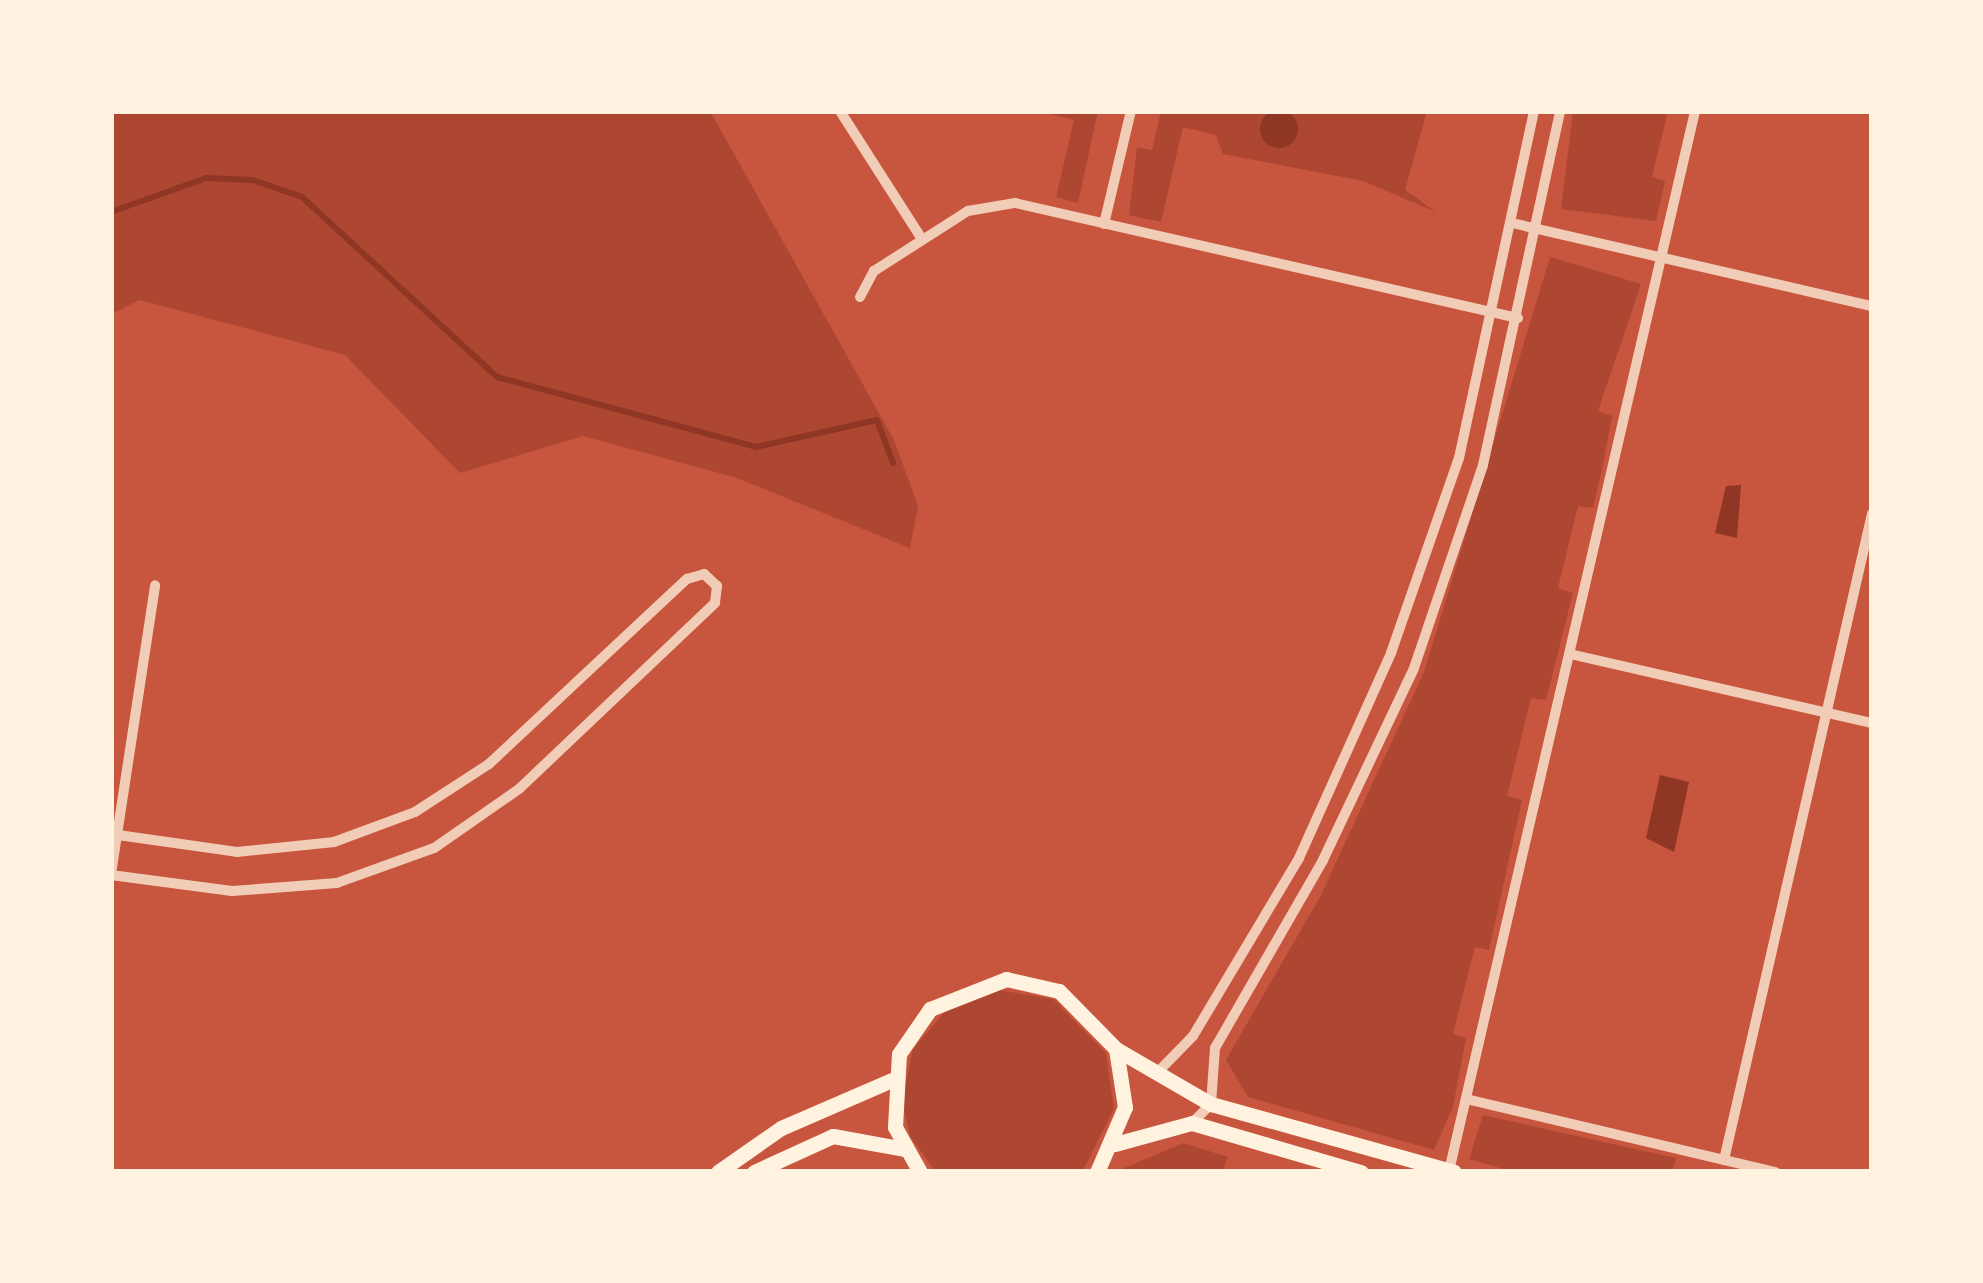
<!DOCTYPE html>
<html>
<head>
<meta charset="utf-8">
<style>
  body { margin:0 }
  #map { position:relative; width:1983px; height:1283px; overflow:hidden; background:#c8553d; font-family:Quicksand,sans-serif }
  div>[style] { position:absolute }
  .green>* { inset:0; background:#ae4732 }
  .water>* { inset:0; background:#8f3625 }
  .round { border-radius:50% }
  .stream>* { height:6px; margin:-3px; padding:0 3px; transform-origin:3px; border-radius:3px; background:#8f3625 }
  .minor>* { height:10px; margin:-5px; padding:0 5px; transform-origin:5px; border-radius:5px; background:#f1ccb7 }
  .secondary>* { height:15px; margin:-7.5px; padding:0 7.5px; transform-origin:7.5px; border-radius:7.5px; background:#fff3e0 }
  span { translate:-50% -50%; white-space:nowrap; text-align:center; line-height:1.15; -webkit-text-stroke:12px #fff3e0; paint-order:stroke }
  .frame { position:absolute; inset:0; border:114px solid #fff3e0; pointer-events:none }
</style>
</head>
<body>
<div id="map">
  <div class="green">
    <i style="clip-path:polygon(111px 111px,710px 111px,894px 440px,918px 506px,910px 548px,734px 477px,583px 436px,460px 473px,345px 355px,140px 300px,111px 314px)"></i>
    <i style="clip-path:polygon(1038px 111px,1098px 111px,1078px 203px,1056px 197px,1074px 120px)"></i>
    <i style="clip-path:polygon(1161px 111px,1427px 111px,1405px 190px,1436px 212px,1363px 181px,1223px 154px,1216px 135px,1183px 127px,1161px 222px,1129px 215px,1137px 147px,1152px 150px)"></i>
    <i style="clip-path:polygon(1573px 111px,1668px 111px,1652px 177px,1665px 181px,1656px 221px,1561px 209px)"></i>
    <i style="clip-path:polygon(1550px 257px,1641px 284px,1598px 411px,1612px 416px,1602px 470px,1593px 508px,1578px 506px,1558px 588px,1573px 593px,1546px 700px,1531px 698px,1507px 796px,1522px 800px,1489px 950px,1475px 947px,1453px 1034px,1466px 1038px,1453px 1107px,1434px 1150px,1248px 1097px,1226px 1060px,1321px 895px,1424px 672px)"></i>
    <i style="clip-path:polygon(998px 990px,1053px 999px,1106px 1053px,1114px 1109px,1082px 1172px,936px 1172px,910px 1136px,902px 1101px,913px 1049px,948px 1008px)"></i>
    <i style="clip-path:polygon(1483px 1115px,1676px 1158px,1672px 1172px,1514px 1172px,1469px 1159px)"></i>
    <i style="clip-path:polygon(1183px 1143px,1228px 1157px,1222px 1172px,1115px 1172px)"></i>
  </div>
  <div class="water">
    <i class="round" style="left:1260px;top:110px;width:38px;height:38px"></i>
    <i style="clip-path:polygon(1741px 485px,1737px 538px,1715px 533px,1726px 486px)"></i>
    <i style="clip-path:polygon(1660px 775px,1689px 782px,1674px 852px,1646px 838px)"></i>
  </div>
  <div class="stream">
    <i style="left:111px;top:212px;width:101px;rotate:-19.7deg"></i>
    <i style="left:206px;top:178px;width:47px;rotate:2.4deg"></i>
    <i style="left:253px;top:180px;width:52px;rotate:19.1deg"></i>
    <i style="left:302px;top:197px;width:265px;rotate:42.7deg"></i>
    <i style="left:497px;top:377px;width:268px;rotate:15.1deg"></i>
    <i style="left:756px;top:447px;width:124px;rotate:-12.6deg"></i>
    <i style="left:877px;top:420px;width:46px;rotate:69.6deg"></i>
  </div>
  <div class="minor">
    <i style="left:840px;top:111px;width:152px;rotate:57.4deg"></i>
    <i style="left:1512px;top:223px;width:369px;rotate:13deg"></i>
    <i style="left:1104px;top:224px;width:116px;rotate:-76.6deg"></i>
    <i style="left:860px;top:297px;width:30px;rotate:-62deg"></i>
    <i style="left:874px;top:271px;width:112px;rotate:-32.6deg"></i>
    <i style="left:968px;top:211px;width:48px;rotate:-9.7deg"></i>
    <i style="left:1015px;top:203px;width:516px;rotate:12.88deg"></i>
    <i style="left:1570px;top:654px;width:310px;rotate:12.9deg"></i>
    <i style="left:111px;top:834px;width:127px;rotate:8.1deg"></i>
    <i style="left:237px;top:852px;width:98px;rotate:-5.9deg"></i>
    <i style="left:334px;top:842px;width:86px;rotate:-20.3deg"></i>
    <i style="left:415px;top:812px;width:88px;rotate:-33deg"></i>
    <i style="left:489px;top:764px;width:271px;rotate:-43.1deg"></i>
    <i style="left:687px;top:579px;width:18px;rotate:-16deg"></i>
    <i style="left:704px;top:574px;width:18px;rotate:43deg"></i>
    <i style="left:717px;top:586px;width:17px;rotate:97deg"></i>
    <i style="left:715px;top:603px;width:270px;rotate:136.5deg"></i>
    <i style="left:519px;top:789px;width:103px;rotate:145.2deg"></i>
    <i style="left:434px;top:848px;width:103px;rotate:160.2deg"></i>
    <i style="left:337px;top:883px;width:105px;rotate:175.6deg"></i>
    <i style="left:232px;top:891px;width:122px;rotate:-172.5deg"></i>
    <i style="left:111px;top:874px;width:292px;rotate:-81.3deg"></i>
    <i style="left:1156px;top:1074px;width:53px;rotate:-45.8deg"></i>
    <i style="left:1193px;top:1036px;width:207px;rotate:-59.2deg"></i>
    <i style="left:1299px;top:858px;width:225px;rotate:-65.8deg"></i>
    <i style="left:1391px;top:653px;width:207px;rotate:-70.8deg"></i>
    <i style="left:1459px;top:458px;width:355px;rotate:-77.8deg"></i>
    <i style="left:1466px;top:1099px;width:318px;rotate:13.3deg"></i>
    <i style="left:1192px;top:1123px;width:27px;rotate:-45deg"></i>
    <i style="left:1211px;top:1104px;width:56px;rotate:-85.9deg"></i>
    <i style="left:1215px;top:1048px;width:217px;rotate:-60.1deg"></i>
    <i style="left:1323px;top:860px;width:212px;rotate:-64.6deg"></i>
    <i style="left:1414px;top:668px;width:214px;rotate:-71.2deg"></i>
    <i style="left:1483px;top:465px;width:362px;rotate:-77.7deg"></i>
    <i style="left:1724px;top:1160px;width:663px;rotate:-77.1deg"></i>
    <i style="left:1449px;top:1171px;width:1088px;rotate:-76.93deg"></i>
  </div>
  <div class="secondary">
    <i style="left:1116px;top:1049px;width:110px;rotate:30.1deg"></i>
    <i style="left:1211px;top:1104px;width:252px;rotate:15.6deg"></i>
    <i style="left:1115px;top:1144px;width:80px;rotate:-15.3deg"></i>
    <i style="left:1192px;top:1123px;width:176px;rotate:16.2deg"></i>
    <i style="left:718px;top:1172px;width:77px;rotate:-34.9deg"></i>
    <i style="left:781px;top:1128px;width:121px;rotate:-23.4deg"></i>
    <i style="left:754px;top:1172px;width:87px;rotate:-24.5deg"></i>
    <i style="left:833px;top:1136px;width:72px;rotate:10.4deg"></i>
    <i style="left:920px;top:1172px;width:51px;rotate:-119.1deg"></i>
    <i style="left:895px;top:1127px;width:73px;rotate:-86.9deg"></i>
    <i style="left:899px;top:1054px;width:55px;rotate:-55.4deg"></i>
    <i style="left:930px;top:1009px;width:82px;rotate:-21.5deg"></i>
    <i style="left:1006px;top:979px;width:54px;rotate:12.8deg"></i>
    <i style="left:1059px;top:991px;width:81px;rotate:45.5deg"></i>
    <i style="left:1116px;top:1049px;width:59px;rotate:81.2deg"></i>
    <i style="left:1125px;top:1107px;width:71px;rotate:113.3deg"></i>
  </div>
  <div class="frame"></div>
</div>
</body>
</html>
